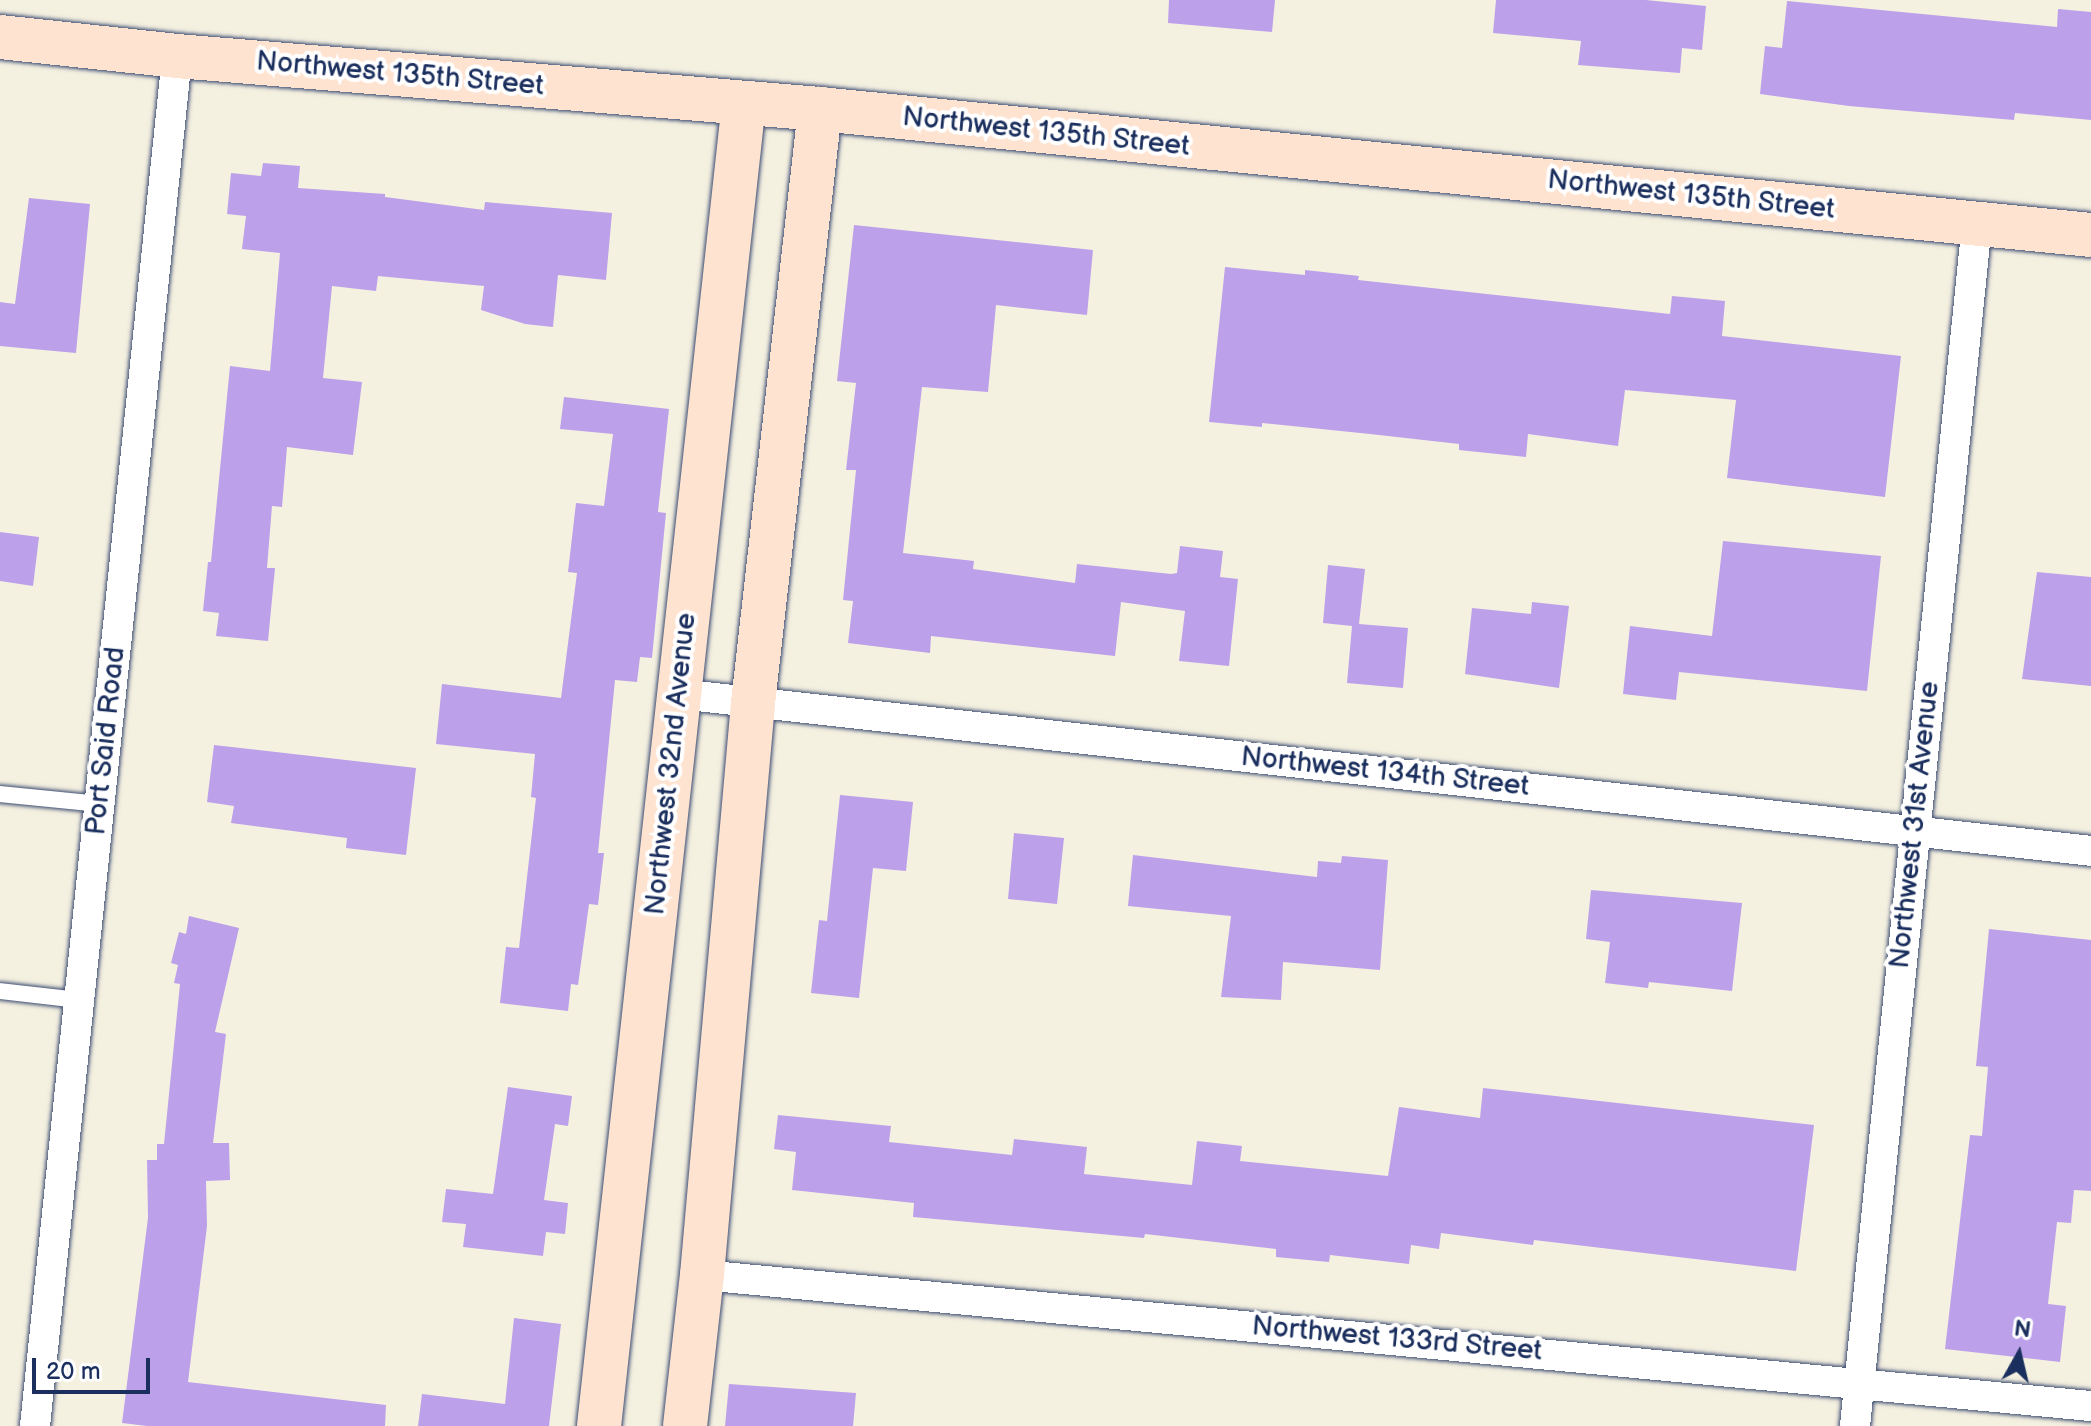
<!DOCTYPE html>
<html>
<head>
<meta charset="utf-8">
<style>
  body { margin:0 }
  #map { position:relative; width:2091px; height:1426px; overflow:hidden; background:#f5f1e1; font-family:"Balsamiq Sans",sans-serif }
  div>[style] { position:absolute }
  .building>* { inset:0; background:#bca0ea }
  .roads { filter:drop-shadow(0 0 2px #3c4c72) drop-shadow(0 0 2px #3c4c72) }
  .lane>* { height:16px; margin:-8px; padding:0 8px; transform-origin:8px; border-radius:8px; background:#fff }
  .street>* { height:30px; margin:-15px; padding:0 15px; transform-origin:15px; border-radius:15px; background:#fff }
  .secondary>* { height:44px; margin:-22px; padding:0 22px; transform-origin:22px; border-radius:22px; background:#fee3d1 }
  span { translate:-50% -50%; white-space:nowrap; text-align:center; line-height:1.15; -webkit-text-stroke:8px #fff; paint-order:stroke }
  .street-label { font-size:28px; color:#1b2f5e }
  .north { position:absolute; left:1979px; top:1314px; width:80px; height:80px; -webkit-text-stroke:6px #fff; paint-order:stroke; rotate:8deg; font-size:22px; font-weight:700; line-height:32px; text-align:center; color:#1b2f5e }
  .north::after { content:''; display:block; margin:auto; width:28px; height:36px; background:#1b2f5e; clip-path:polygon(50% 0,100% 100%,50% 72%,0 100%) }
  .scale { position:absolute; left:32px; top:1358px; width:118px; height:36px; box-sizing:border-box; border:4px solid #1b2f5e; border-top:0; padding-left:10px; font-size:24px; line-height:28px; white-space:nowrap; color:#1b2f5e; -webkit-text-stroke:6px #fff; paint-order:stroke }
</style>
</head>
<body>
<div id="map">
  <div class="building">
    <i style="clip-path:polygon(1169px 0,1275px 0,1272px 32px,1168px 23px)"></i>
    <i style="clip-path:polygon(1496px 0,1646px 0,1706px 6px,1702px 50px,1682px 48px,1680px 73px,1578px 65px,1581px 41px,1493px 33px)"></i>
    <i style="clip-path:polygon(1787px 1px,2057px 27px,2058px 9px,2091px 12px,2091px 120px,2015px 113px,2014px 120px,1849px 106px,1760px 94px,1765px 46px,1782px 48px)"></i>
    <i style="clip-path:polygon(263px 163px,300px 166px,298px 188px,385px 194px,385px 197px,484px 210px,485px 202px,612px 213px,606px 280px,558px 275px,553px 327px,525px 324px,481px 310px,484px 286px,378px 276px,376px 291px,332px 286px,323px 378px,362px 382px,353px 455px,287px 447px,282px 507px,272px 506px,267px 568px,275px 568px,268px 641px,216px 636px,219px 613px,203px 611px,208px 562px,211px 562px,230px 366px,270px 371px,280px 253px,242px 249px,246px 216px,227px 214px,231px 173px,261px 176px)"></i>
    <i style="clip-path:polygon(29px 198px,90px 204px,76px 353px,0 346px,0 302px,15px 304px)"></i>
    <i style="clip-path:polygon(854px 225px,1093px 250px,1087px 315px,996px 305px,988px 392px,922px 387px,903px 553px,974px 561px,973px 569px,1075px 583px,1077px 564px,1171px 574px,1177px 573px,1180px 546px,1223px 551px,1220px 577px,1238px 579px,1229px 666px,1179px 661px,1185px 611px,1121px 602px,1115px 656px,931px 636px,930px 653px,848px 643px,853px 601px,843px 600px,856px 470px,846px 470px,856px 383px,837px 381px)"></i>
    <i style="clip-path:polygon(1225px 267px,1305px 275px,1305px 270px,1359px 276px,1358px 280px,1670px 314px,1672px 296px,1725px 301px,1722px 336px,1901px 356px,1885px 497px,1727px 478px,1736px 400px,1625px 390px,1618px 446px,1528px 434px,1526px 457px,1459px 450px,1459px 444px,1370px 434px,1262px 423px,1262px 427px,1209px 422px)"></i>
    <i style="clip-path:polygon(564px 397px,669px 409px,658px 512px,666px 513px,652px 658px,640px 657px,637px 682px,615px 680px,598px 853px,604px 853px,598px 905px,589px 904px,578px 985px,571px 984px,568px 1011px,500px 1003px,506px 947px,519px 948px,536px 798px,531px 797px,535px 754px,436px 744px,442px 684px,561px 698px,577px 573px,568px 572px,576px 503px,604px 506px,613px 434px,560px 429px)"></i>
    <i style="clip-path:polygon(0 532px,39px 537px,33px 586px,0 581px)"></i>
    <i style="clip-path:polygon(1723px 541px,1881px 556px,1867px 691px,1679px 672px,1676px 700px,1623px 694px,1630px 626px,1712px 636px)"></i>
    <i style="clip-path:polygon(1328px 565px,1365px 569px,1359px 624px,1408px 628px,1403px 688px,1347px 683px,1352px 626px,1323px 623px)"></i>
    <i style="clip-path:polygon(2037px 572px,2091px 577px,2091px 686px,2022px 679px)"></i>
    <i style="clip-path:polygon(1532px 602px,1569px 606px,1559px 688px,1465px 674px,1472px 608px,1531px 614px)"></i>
    <i style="clip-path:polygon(214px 745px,416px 768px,406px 855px,346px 848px,347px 838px,231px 823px,234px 806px,207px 802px)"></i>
    <i style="clip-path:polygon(840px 795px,913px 802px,906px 871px,873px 868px,859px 998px,811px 993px,819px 920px,827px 921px)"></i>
    <i style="clip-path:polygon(1014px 833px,1064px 838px,1057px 904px,1008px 899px)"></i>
    <i style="clip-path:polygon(1133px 855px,1317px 877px,1318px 861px,1341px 863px,1342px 856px,1388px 860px,1380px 970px,1283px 962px,1281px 1000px,1221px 997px,1231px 916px,1128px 906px)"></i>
    <i style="clip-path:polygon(1591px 890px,1742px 903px,1732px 991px,1649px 982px,1648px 988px,1605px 983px,1610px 942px,1586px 939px)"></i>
    <i style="clip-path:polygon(189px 916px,239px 928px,215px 1032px,226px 1034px,213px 1143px,229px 1143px,230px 1180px,206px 1181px,207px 1226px,188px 1382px,386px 1405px,385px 1426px,147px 1426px,122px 1423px,148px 1218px,147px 1160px,157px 1160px,157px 1144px,164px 1144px,180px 984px,174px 983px,178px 965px,171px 963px,179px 932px,186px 934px)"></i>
    <i style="clip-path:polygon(1989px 929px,2091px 940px,2091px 1191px,2074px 1190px,2071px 1223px,2057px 1222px,2048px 1304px,2066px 1306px,2060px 1362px,1945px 1349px,1970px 1135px,1982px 1136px,1988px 1067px,1976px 1066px)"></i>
    <i style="clip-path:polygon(508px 1087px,572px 1096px,568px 1126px,555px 1124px,544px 1200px,568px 1203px,565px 1234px,546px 1232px,543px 1256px,463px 1247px,466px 1224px,442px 1222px,446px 1189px,493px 1194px)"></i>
    <i style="clip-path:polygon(1483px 1088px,1814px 1125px,1796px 1271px,1534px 1240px,1533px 1245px,1441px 1233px,1439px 1249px,1411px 1245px,1409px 1264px,1330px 1255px,1329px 1262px,1276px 1257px,1276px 1249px,1145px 1234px,1144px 1238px,913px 1217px,914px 1203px,792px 1190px,796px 1152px,774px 1149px,778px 1115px,891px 1126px,889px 1142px,1012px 1155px,1014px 1139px,1087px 1147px,1084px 1174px,1192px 1185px,1197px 1141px,1242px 1146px,1240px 1161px,1388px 1176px,1399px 1107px,1480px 1118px)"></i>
    <i style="clip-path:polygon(514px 1318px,561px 1324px,549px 1426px,418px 1426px,422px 1394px,505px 1404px)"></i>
    <i style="clip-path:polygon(729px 1384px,856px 1393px,853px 1426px,725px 1426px)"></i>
  </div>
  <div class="roads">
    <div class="lane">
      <i style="left:0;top:794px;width:100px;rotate:5.7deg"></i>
      <i style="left:0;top:991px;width:80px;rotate:6.5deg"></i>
    </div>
    <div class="street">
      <i style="left:679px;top:694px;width:1421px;rotate:6.34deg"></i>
      <i style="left:702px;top:1275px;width:1395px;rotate:5.39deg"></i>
      <i style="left:35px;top:1426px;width:1377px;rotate:-84.08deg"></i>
      <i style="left:1855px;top:1426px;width:1209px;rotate:-84.21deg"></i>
    </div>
    <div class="secondary">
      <i style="left:0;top:37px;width:178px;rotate:6.1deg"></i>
      <i style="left:177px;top:56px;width:645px;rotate:4.71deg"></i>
      <i style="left:820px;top:109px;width:1277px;rotate:5.66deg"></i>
      <i style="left:599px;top:1426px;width:1331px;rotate:-83.75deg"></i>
      <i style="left:685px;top:1426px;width:152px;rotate:-83.6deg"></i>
      <i style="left:702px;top:1275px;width:574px;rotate:-84.9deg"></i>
      <i style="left:753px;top:703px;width:598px;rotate:-83.56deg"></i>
    </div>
  </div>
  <div class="street-label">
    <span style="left:400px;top:74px;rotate:5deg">Northwest 135th Street</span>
    <span style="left:1046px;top:132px;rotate:6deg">Northwest 135th Street</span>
    <span style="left:1691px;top:195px;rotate:6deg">Northwest 135th Street</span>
    <span style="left:106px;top:741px;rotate:-84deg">Port Said Road</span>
    <span style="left:671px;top:764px;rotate:-84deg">Northwest 32nd Avenue</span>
    <span style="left:1385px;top:772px;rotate:6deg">Northwest 134th Street</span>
    <span style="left:1915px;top:825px;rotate:-84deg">Northwest 31st Avenue</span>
    <span style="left:1397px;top:1339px;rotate:5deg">Northwest 133rd Street</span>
  </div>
  <div class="north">N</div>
  <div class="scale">20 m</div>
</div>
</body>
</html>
